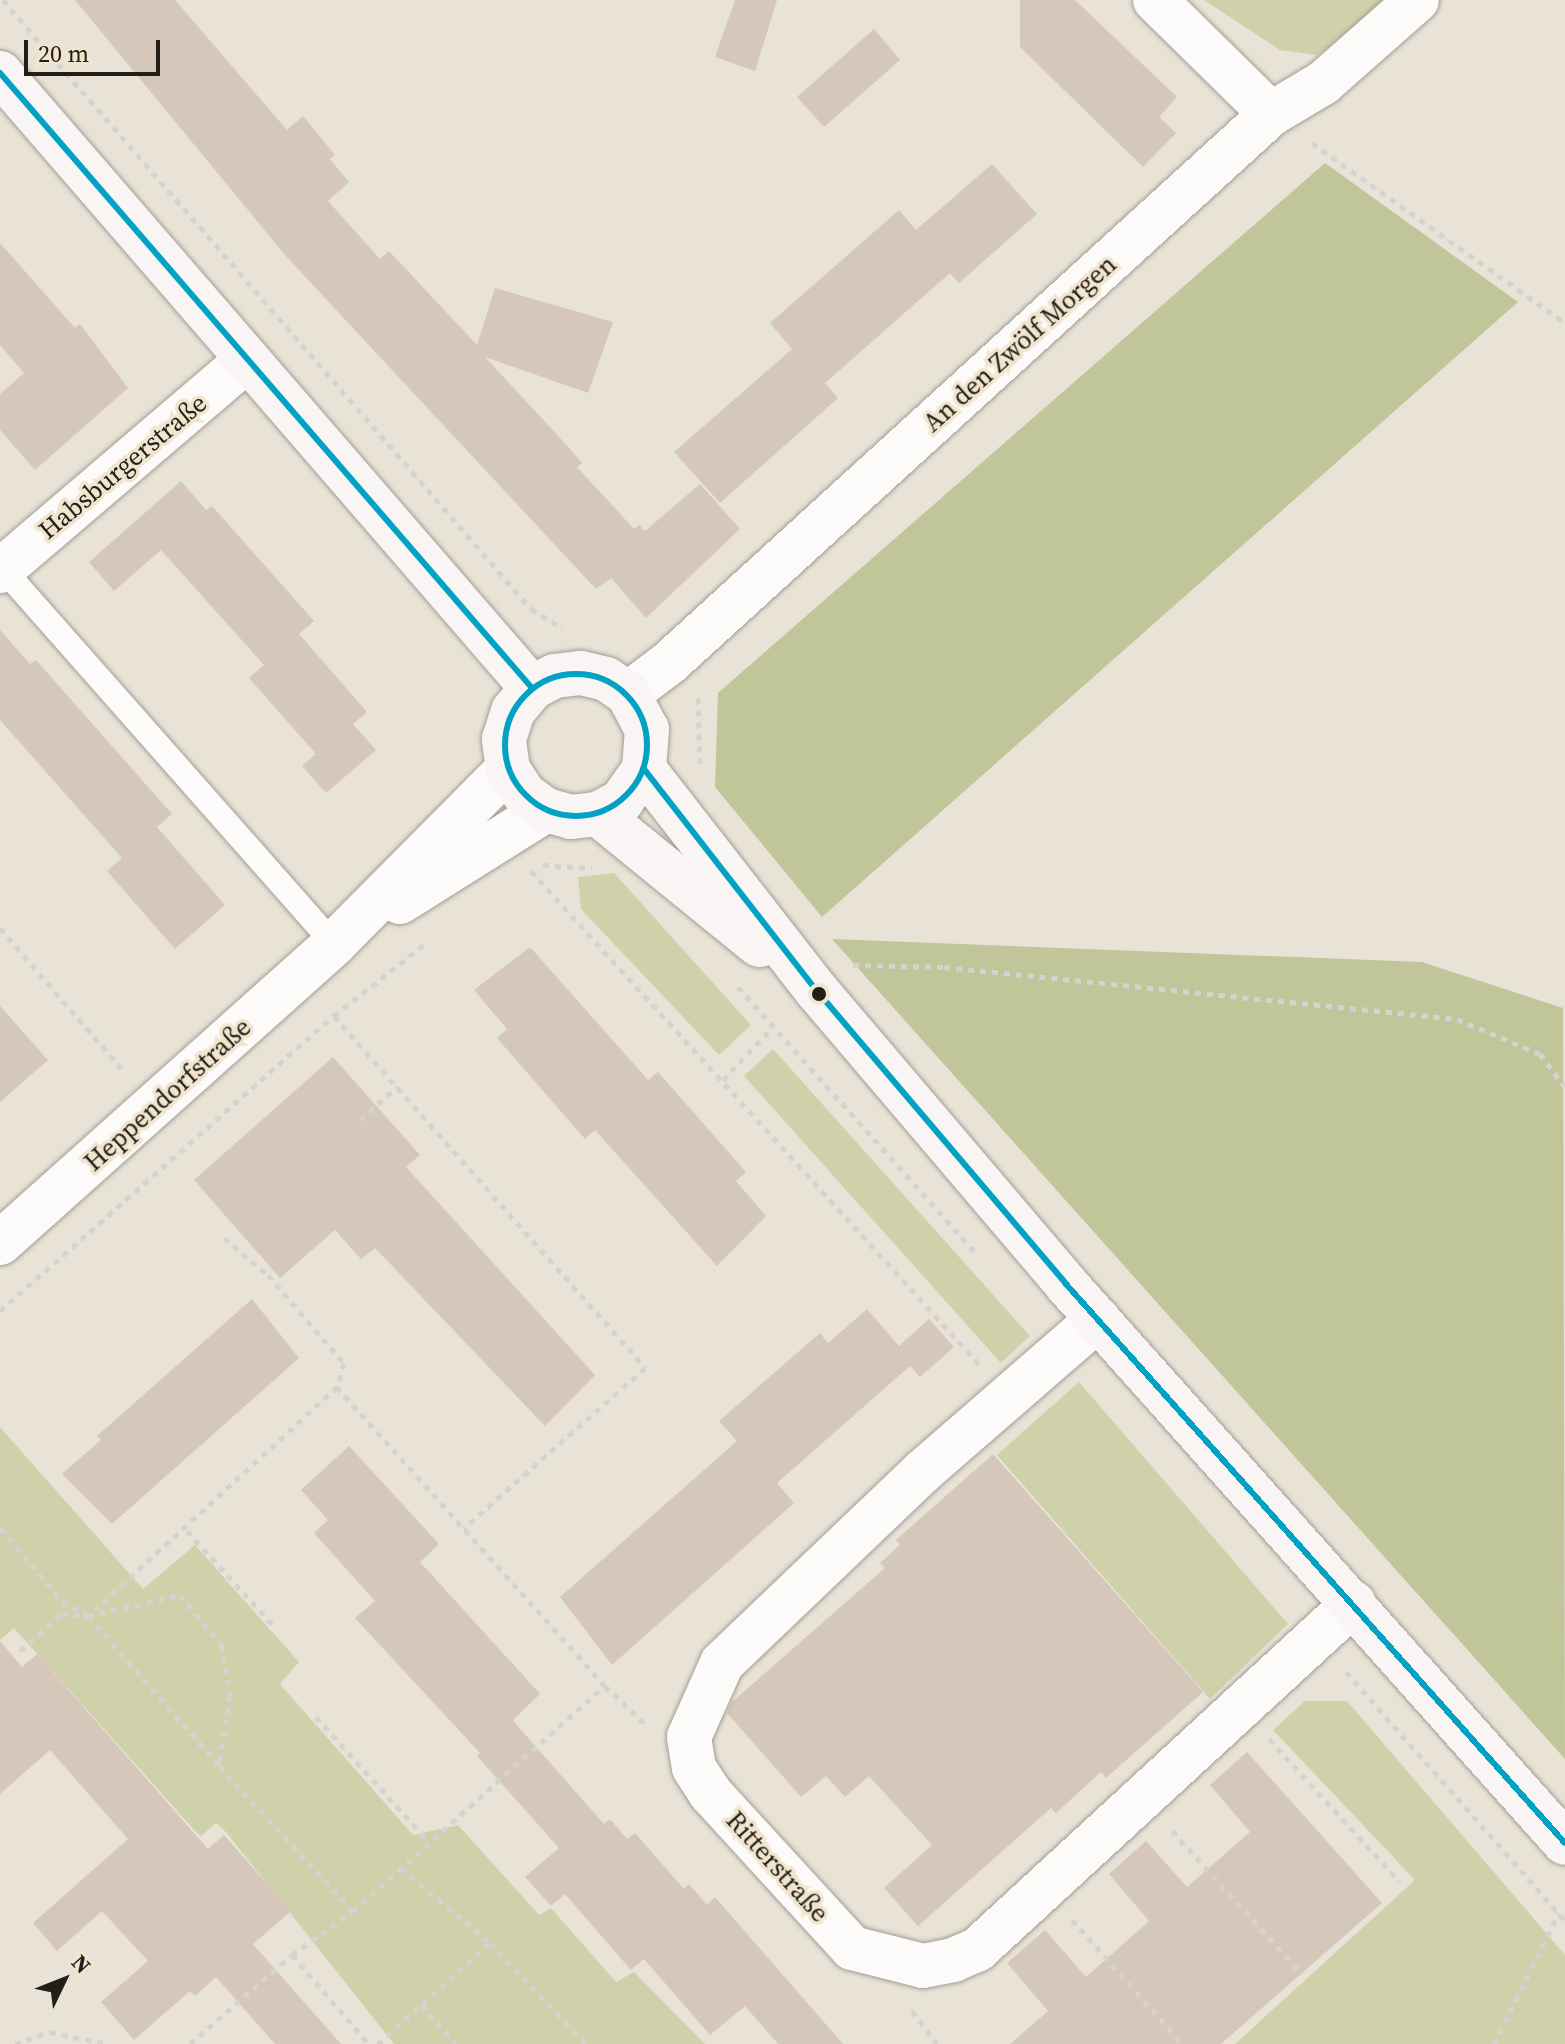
<!DOCTYPE html>
<html>
<head>
<meta charset="utf-8">
<style>
  body { margin:0 }
  #map { position:relative; width:1565px; height:2044px; overflow:hidden; background:#e9e3d7; font-family:"Source Serif 4",serif }
  div>[style] { position:absolute }
  .green>* { inset:0; background:#ced1aa }
  .forest>* { inset:0; background:#c1c59a }
  .building>* { inset:0; background:#d5c7b9 }
  .path>* { height:5px; margin-top:-2.5px; transform-origin:0; background:repeating-linear-gradient(90deg,#d5d3cf 0 6px,transparent 0 12px) }
  .roads { filter:drop-shadow(0 0 2px #a39e95) drop-shadow(0 0 2px #a39e95) }
  .service>* { height:24px; margin:-12px; padding:0 12px; transform-origin:12px; border-radius:12px; background:#fcfbf9 }
  .minor>* { height:44px; margin:-22px; padding:0 22px; transform-origin:22px; border-radius:22px; background:#fcfbf9 }
  .secondary>* { height:44px; margin:-22px; padding:0 22px; transform-origin:22px; border-radius:22px; background:#f9f5f4 }
  .bus-1>* { height:6px; margin:-3px; padding:0 3px; transform-origin:3px; border-radius:3px; background:#02a2c5 }
  .bus-1>.ring { margin:-3px; padding:0; box-sizing:content-box; background:none; border:6px solid #02a2c5; border-radius:50% }
  .dots>* { width:22px; height:22px; translate:-50% -50%; box-sizing:border-box; border:4px solid #f1e5cf; border-radius:50% }
  span { translate:-50% -50%; white-space:nowrap; text-align:center; line-height:1.15; -webkit-text-stroke:7px #f1e5cf; paint-order:stroke }
  .street-label { font-size:26px; color:#231e17 }
  .north { position:absolute; left:24px; top:1940px; width:80px; height:80px; -webkit-text-stroke:6px #f1e5cf; paint-order:stroke; rotate:47deg; font-size:22px; font-weight:700; line-height:32px; text-align:center; color:#231e17 }
  .north::after { content:''; display:block; margin:auto; width:28px; height:36px; background:#231e17; clip-path:polygon(50% 0,100% 100%,50% 72%,0 100%) }
  .scale { position:absolute; left:24px; top:40px; width:136px; height:36px; box-sizing:border-box; border:4px solid #231e17; border-top:0; padding-left:10px; font-size:24px; line-height:28px; white-space:nowrap; color:#231e17; -webkit-text-stroke:6px #f1e5cf; paint-order:stroke }
</style>
</head>
<body>
<div id="map">
  <div class="green">
    <i style="clip-path:polygon(1204px 0,1395px 0,1359px 30px,1316px 55px,1280px 50px)"></i>
    <i style="clip-path:polygon(614px 873px,751px 1025px,719px 1055px,581px 909px,578px 877px)"></i>
    <i style="clip-path:polygon(773px 1049px,1030px 1336px,1001px 1363px,744px 1076px)"></i>
    <i style="clip-path:polygon(1079px 1382px,1288px 1624px,1210px 1699px,997px 1455px)"></i>
    <i style="clip-path:polygon(0 1427px,143px 1589px,195px 1545px,299px 1662px,280px 1684px,413px 1835px,458px 1825px,539px 1915px,551px 1908px,616px 1982px,634px 1972px,705px 2044px,394px 2044px,226px 1832px,216px 1823px,201px 1836px,196px 1832px,14px 1628px,0 1640px)"></i>
    <i style="clip-path:polygon(1305px 1701px,1347px 1701px,1565px 1955px,1565px 2044px,1235px 2044px,1415px 1880px,1273px 1730px)"></i>
  </div>
  <div class="forest">
    <i style="clip-path:polygon(1325px 163px,1518px 302px,822px 917px,715px 787px,718px 693px)"></i>
    <i style="clip-path:polygon(832px 939px,1422px 962px,1563px 1008px,1565px 1759px)"></i>
  </div>
  <div class="building">
    <i style="clip-path:polygon(75px 0,175px 0,287px 130px,303px 116px,335px 155px,330px 159px,349px 182px,328px 201px,380px 259px,389px 251px,477px 345px,495px 288px,613px 322px,588px 393px,485px 357px,571px 450px,582px 463px,577px 467px,634px 529px,639px 525px,645px 531px,700px 484px,740px 529px,646px 618px,611px 578px,596px 589px,285px 255px)"></i>
    <i style="clip-path:polygon(735px 0,777px 0,755px 71px,715px 57px)"></i>
    <i style="clip-path:polygon(1020px 0,1075px 0,1177px 97px,1159px 117px,1176px 133px,1143px 167px,1020px 47px)"></i>
    <i style="clip-path:polygon(874px 29px,900px 60px,824px 127px,797px 97px)"></i>
    <i style="clip-path:polygon(992px 164px,1037px 214px,959px 283px,950px 273px,825px 383px,838px 398px,720px 503px,674px 452px,792px 349px,770px 323px,899px 210px,916px 230px)"></i>
    <i style="clip-path:polygon(0 243px,75px 328px,80px 324px,128px 388px,35px 470px,0 430px,0 394px,24px 373px,0 345px)"></i>
    <i style="clip-path:polygon(181px 481px,206px 510px,212px 506px,314px 621px,299px 634px,367px 712px,353px 724px,376px 750px,326px 793px,302px 766px,316px 754px,249px 678px,264px 665px,161px 550px,114px 591px,89px 562px)"></i>
    <i style="clip-path:polygon(0 630px,30px 664px,36px 660px,172px 814px,157px 827px,225px 905px,175px 949px,107px 871px,122px 858px,0 720px)"></i>
    <i style="clip-path:polygon(530px 947px,648px 1080px,658px 1072px,746px 1172px,736px 1181px,766px 1216px,717px 1266px,595px 1130px,585px 1139px,497px 1038px,507px 1029px,474px 990px)"></i>
    <i style="clip-path:polygon(0 1006px,48px 1060px,0 1102px)"></i>
    <i style="clip-path:polygon(333px 1057px,420px 1155px,406px 1167px,595px 1375px,545px 1426px,375px 1248px,361px 1259px,335px 1230px,280px 1278px,194px 1180px)"></i>
    <i style="clip-path:polygon(252px 1299px,299px 1358px,112px 1524px,62px 1474px,101px 1440px,97px 1436px)"></i>
    <i style="clip-path:polygon(867px 1309px,899px 1346px,929px 1319px,954px 1347px,920px 1377px,910px 1366px,777px 1483px,794px 1503px,612px 1665px,560px 1597px,737px 1441px,719px 1421px,820px 1333px,828px 1343px)"></i>
    <i style="clip-path:polygon(349px 1446px,439px 1544px,420px 1562px,540px 1694px,513px 1720px,515px 1723px,604px 1824px,610px 1819px,627px 1839px,635px 1833px,684px 1889px,689px 1884px,707px 1905px,715px 1897px,843px 2044px,778px 2044px,745px 2006px,710px 2035px,644px 1959px,631px 1970px,565px 1894px,551px 1906px,525px 1877px,559px 1848px,477px 1756px,480px 1753px,355px 1618px,375px 1601px,314px 1533px,328px 1520px,301px 1490px)"></i>
    <i style="clip-path:polygon(993px 1454px,1203px 1692px,1106px 1778px,1101px 1772px,1056px 1813px,1051px 1808px,918px 1926px,884px 1888px,932px 1845px,869px 1776px,845px 1797px,826px 1776px,801px 1797px,727px 1713px,732px 1702px,885px 1568px,880px 1563px,900px 1545px,896px 1540px)"></i>
    <i style="clip-path:polygon(0 1641px,22px 1667px,37px 1654px,208px 1849px,224px 1835px,291px 1911px,253px 1944px,341px 2044px,275px 2044px,216px 1977px,195px 1996px,190px 1991px,134px 2040px,101px 2002px,148px 1961px,102px 1911px,57px 1951px,33px 1923px,128px 1839px,50px 1750px,0 1794px)"></i>
    <i style="clip-path:polygon(1247px 1752px,1382px 1903px,1221px 2044px,1010px 2044px,1048px 2011px,1007px 1963px,1045px 1930px,1086px 1977px,1149px 1921px,1109px 1874px,1146px 1841px,1187px 1887px,1250px 1832px,1210px 1785px)"></i>
  </div>
  <div class="path">
    <i style="left:3px;top:0;width:806px;rotate:49.07deg"></i>
    <i style="left:531px;top:609px;width:37px;rotate:31deg"></i>
    <i style="left:1312px;top:143px;width:310px;rotate:35.4deg"></i>
    <i style="left:698px;top:698px;width:66px;rotate:88.3deg"></i>
    <i style="left:543px;top:865px;width:49px;rotate:3.5deg"></i>
    <i style="left:531px;top:871px;width:666px;rotate:47.74deg"></i>
    <i style="left:0;top:928px;width:191px;rotate:49.2deg"></i>
    <i style="left:853px;top:965px;width:91px;rotate:1.3deg"></i>
    <i style="left:944px;top:967px;width:516px;rotate:5.79deg"></i>
    <i style="left:1457px;top:1019px;width:90px;rotate:22.9deg"></i>
    <i style="left:1540px;top:1054px;width:41px;rotate:52.9deg"></i>
    <i style="left:738px;top:987px;width:354px;rotate:48.2deg"></i>
    <i style="left:334px;top:1016px;width:470px;rotate:48.5deg"></i>
    <i style="left:645px;top:1368px;width:242px;rotate:138.5deg"></i>
    <i style="left:723px;top:1080px;width:73px;rotate:-46.7deg"></i>
    <i style="left:360px;top:1120px;width:51px;rotate:-41.8deg"></i>
    <i style="left:224px;top:1238px;width:57px;rotate:40.1deg"></i>
    <i style="left:268px;top:1275px;width:116px;rotate:49.2deg"></i>
    <i style="left:344px;top:1363px;width:25px;rotate:106deg"></i>
    <i style="left:0;top:1311px;width:446px;rotate:-41.5deg"></i>
    <i style="left:334px;top:1016px;width:119px;rotate:-38.5deg"></i>
    <i style="left:0;top:1528px;width:96px;rotate:49.7deg"></i>
    <i style="left:62px;top:1601px;width:30px;rotate:30deg"></i>
    <i style="left:88px;top:1616px;width:198px;rotate:48.7deg"></i>
    <i style="left:187px;top:1531px;width:126px;rotate:47.6deg"></i>
    <i style="left:20px;top:1651px;width:56px;rotate:-41.4deg"></i>
    <i style="left:62px;top:1614px;width:26px;rotate:4deg"></i>
    <i style="left:88px;top:1616px;width:94px;rotate:-12.9deg"></i>
    <i style="left:180px;top:1595px;width:64px;rotate:50.1deg"></i>
    <i style="left:221px;top:1644px;width:53px;rotate:80.2deg"></i>
    <i style="left:230px;top:1696px;width:71px;rotate:98.9deg"></i>
    <i style="left:219px;top:1766px;width:197px;rotate:47.3deg"></i>
    <i style="left:353px;top:1911px;width:338px;rotate:-41.8deg"></i>
    <i style="left:605px;top:1686px;width:402px;rotate:-131.9deg"></i>
    <i style="left:337px;top:1387px;width:338px;rotate:137.4deg"></i>
    <i style="left:1346px;top:1672px;width:331px;rotate:48.6deg"></i>
    <i style="left:605px;top:1686px;width:55px;rotate:43.5deg"></i>
    <i style="left:316px;top:1717px;width:166px;rotate:47.9deg"></i>
    <i style="left:1269px;top:1739px;width:193px;rotate:47.5deg"></i>
    <i style="left:1172px;top:1831px;width:193px;rotate:47.7deg"></i>
    <i style="left:401px;top:1868px;width:116px;rotate:40.1deg"></i>
    <i style="left:490px;top:1943px;width:139px;rotate:46.5deg"></i>
    <i style="left:1072px;top:1920px;width:166px;rotate:48.2deg"></i>
    <i style="left:292px;top:1955px;width:118px;rotate:49.1deg"></i>
    <i style="left:421px;top:2005px;width:52px;rotate:48.1deg"></i>
    <i style="left:912px;top:2011px;width:41px;rotate:52.9deg"></i>
    <i style="left:15px;top:2044px;width:37px;rotate:-19deg"></i>
    <i style="left:50px;top:2032px;width:58px;rotate:11.9deg"></i>
    <i style="left:190px;top:2044px;width:135px;rotate:-41.1deg"></i>
    <i style="left:292px;top:1955px;width:75px;rotate:-35.8deg"></i>
    <i style="left:378px;top:2044px;width:151px;rotate:-42deg"></i>
    <i style="left:1494px;top:2044px;width:146px;rotate:-63.6deg"></i>
  </div>
  <div class="roads">
    <div class="service">
      <i style="left:3px;top:569px;width:500px;rotate:48.57deg"></i>
    </div>
    <div class="minor">
      <i style="left:1155px;top:0;width:163px;rotate:44.5deg"></i>
      <i style="left:0;top:571px;width:322px;rotate:-40.5deg"></i>
      <i style="left:628px;top:694px;width:51px;rotate:-37.1deg"></i>
      <i style="left:669px;top:663px;width:815px;rotate:-42.36deg"></i>
      <i style="left:1271px;top:114px;width:61px;rotate:-30.8deg"></i>
      <i style="left:1323px;top:83px;width:125px;rotate:-41.4deg"></i>
      <i style="left:400px;top:902px;width:173px;rotate:-32.2deg"></i>
      <i style="left:0;top:1243px;width:448px;rotate:-41.8deg"></i>
      <i style="left:334px;top:944px;width:247px;rotate:-45.2deg"></i>
      <i style="left:1098px;top:1319px;width:232px;rotate:139deg"></i>
      <i style="left:923px;top:1471px;width:278px;rotate:136.3deg"></i>
      <i style="left:722px;top:1663px;width:81px;rotate:114deg"></i>
      <i style="left:689px;top:1737px;width:31px;rotate:81deg"></i>
      <i style="left:694px;top:1768px;width:31px;rotate:57deg"></i>
      <i style="left:711px;top:1794px;width:209px;rotate:47.5deg"></i>
      <i style="left:852px;top:1948px;width:73px;rotate:14.2deg"></i>
      <i style="left:923px;top:1966px;width:31px;rotate:-11deg"></i>
      <i style="left:953px;top:1960px;width:26px;rotate:-23deg"></i>
      <i style="left:977px;top:1950px;width:512px;rotate:-42.63deg"></i>
    </div>
    <div class="secondary">
      <i style="left:0;top:73px;width:813px;rotate:49.14deg"></i>
      <i style="left:644px;top:769px;width:39px;rotate:125deg"></i>
      <i style="left:622px;top:801px;width:27px;rotate:152deg"></i>
      <i style="left:598px;top:814px;width:27px;rotate:174deg"></i>
      <i style="left:571px;top:817px;width:26px;rotate:-164deg"></i>
      <i style="left:546px;top:810px;width:27px;rotate:-144deg"></i>
      <i style="left:524px;top:794px;width:30px;rotate:-123deg"></i>
      <i style="left:508px;top:769px;width:30px;rotate:-98deg"></i>
      <i style="left:504px;top:739px;width:29px;rotate:-72deg"></i>
      <i style="left:513px;top:711px;width:30px;rotate:-50deg"></i>
      <i style="left:532px;top:688px;width:26px;rotate:-28deg"></i>
      <i style="left:555px;top:676px;width:26px;rotate:-7deg"></i>
      <i style="left:581px;top:673px;width:26px;rotate:13deg"></i>
      <i style="left:606px;top:679px;width:27px;rotate:34deg"></i>
      <i style="left:628px;top:694px;width:40px;rotate:62deg"></i>
      <i style="left:647px;top:729px;width:40px;rotate:94.3deg"></i>
      <i style="left:644px;top:769px;width:281px;rotate:52.1deg"></i>
      <i style="left:817px;top:991px;width:385px;rotate:49.6deg"></i>
      <i style="left:1066px;top:1284px;width:749px;rotate:48.25deg"></i>
      <i style="left:598px;top:814px;width:208px;rotate:39.1deg"></i>
    </div>
  </div>
  <div class="bus-1">
    <i style="left:0;top:73px;width:813px;rotate:49.14deg"></i>
    <i class="ring" style="left:505px;top:674px;width:136px;height:136px"></i>
    <i style="left:644px;top:769px;width:281px;rotate:52.1deg"></i>
    <i style="left:817px;top:991px;width:385px;rotate:49.6deg"></i>
    <i style="left:1066px;top:1284px;width:749px;rotate:48.25deg"></i>
  </div>
  <div class="dots">
    <i style="left:819px;top:994px;background:#231e17"></i>
  </div>
  <div class="street-label">
    <span style="left:1020px;top:344px;rotate:-42deg">An den Zwölf Morgen</span>
    <span style="left:123px;top:467px;rotate:-40deg">Habsburgerstraße</span>
    <span style="left:168px;top:1095px;rotate:-42deg">Heppendorfstraße</span>
    <span style="left:777px;top:1867px;rotate:48deg">Ritterstraße</span>
  </div>
  <div class="north">N</div>
  <div class="scale">20 m</div>
</div>
</body>
</html>
